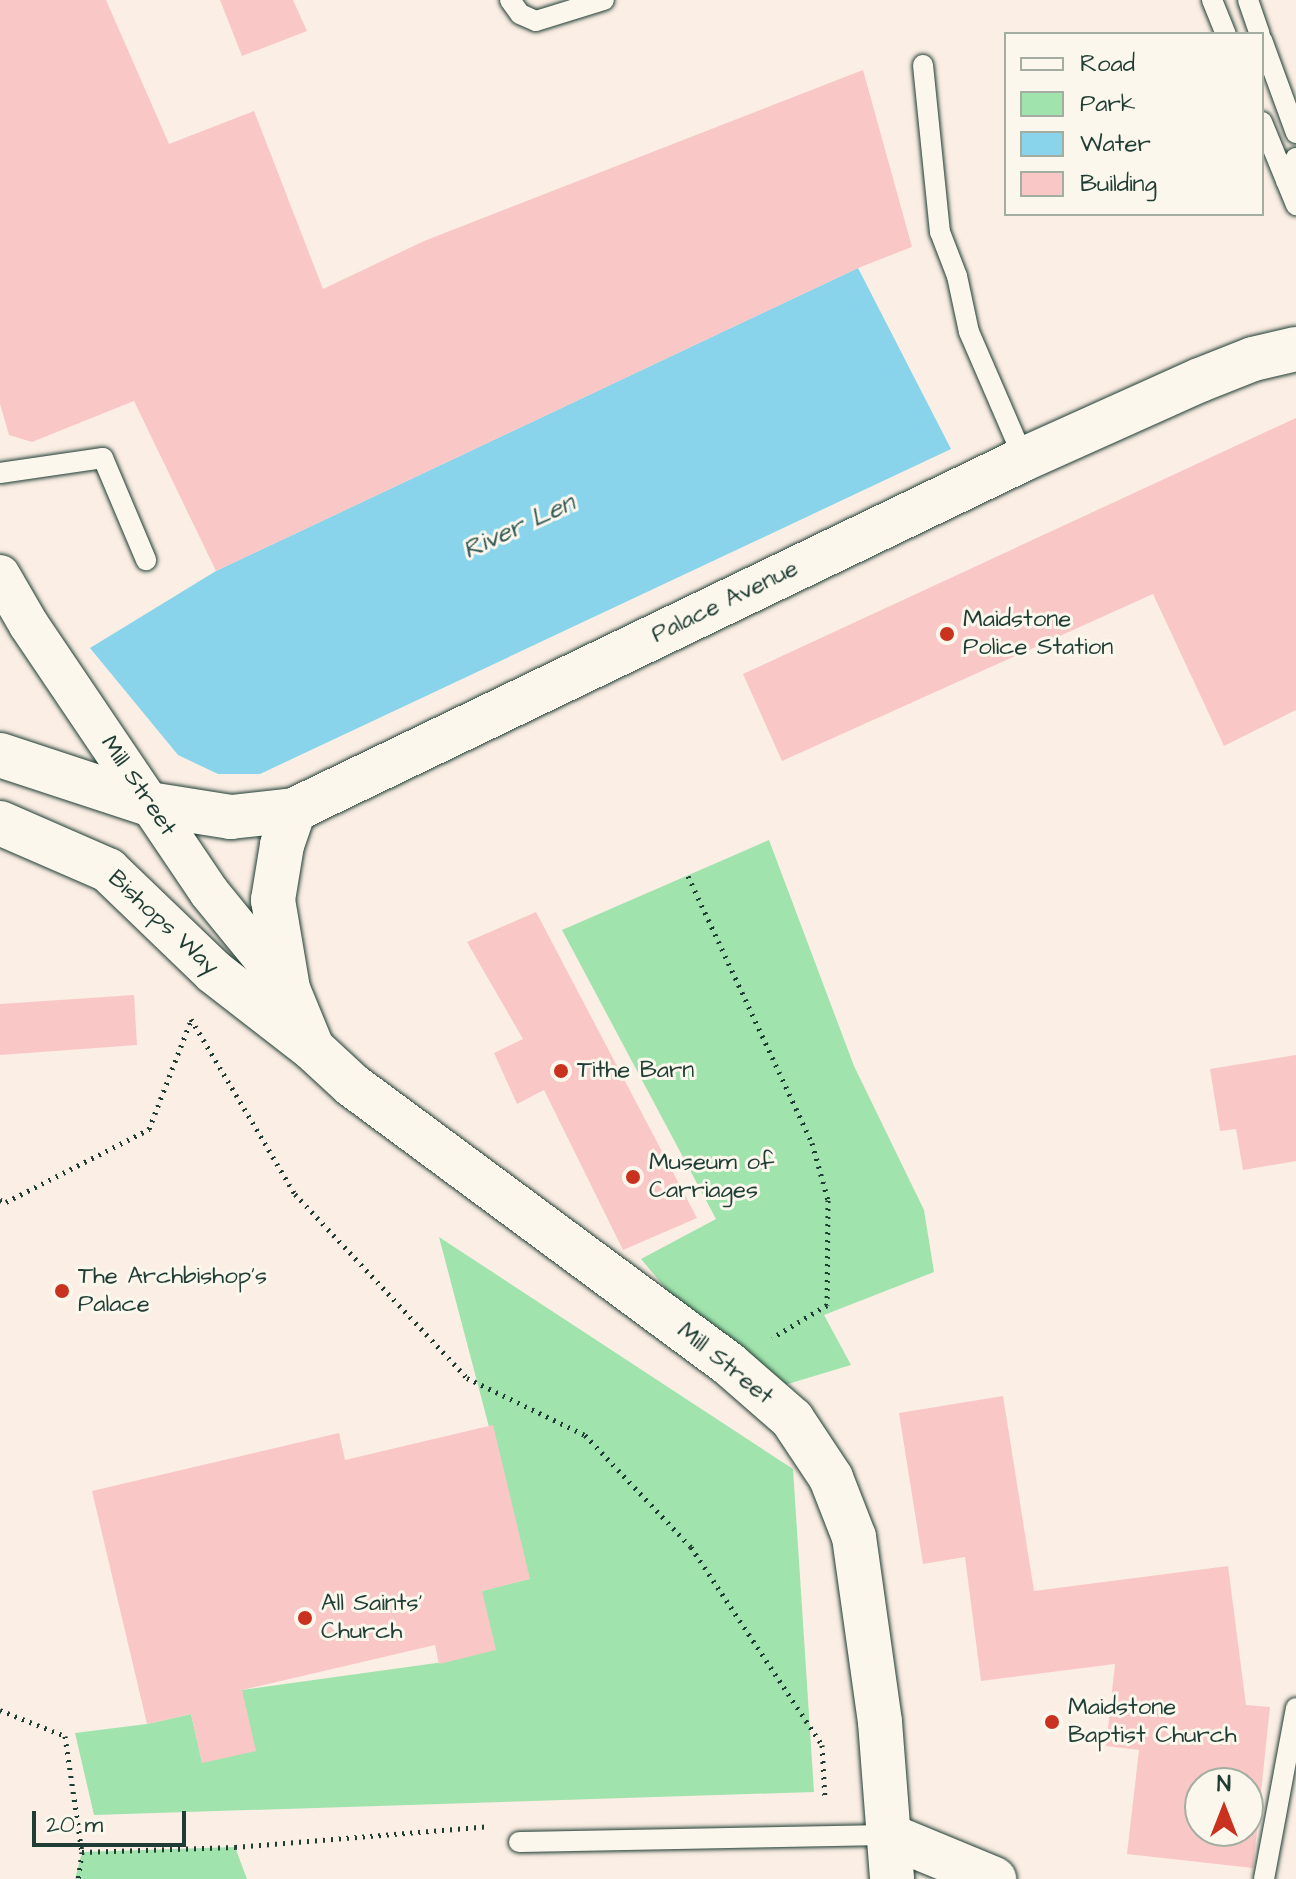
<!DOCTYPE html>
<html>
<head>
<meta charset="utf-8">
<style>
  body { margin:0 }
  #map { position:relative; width:1296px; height:1879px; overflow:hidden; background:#fbeee4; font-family:"Architects Daughter",sans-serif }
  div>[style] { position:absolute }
  .green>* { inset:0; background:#a1e3ad }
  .water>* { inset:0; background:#89d4ea }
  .building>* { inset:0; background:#f9c8c6 }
  .path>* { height:5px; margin-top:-2.5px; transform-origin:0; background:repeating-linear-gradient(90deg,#1f3d34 0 2px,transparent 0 8px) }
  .roads { filter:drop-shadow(0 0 2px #1f3d34) drop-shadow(0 0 2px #1f3d34) }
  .service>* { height:20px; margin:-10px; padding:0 10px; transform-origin:10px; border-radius:10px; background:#fbf7ec }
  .minor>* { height:40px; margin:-20px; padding:0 20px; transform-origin:20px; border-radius:20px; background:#fbf7ec }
  .trunk>* { height:44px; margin:-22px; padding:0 22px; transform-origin:22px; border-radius:22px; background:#fbf7ec }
  .dots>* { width:22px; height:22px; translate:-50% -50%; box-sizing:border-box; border:4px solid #fbf7ec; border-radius:50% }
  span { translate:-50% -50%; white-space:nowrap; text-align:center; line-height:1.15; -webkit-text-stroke:6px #fbf7ec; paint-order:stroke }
  .street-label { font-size:24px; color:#1f3d34 }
  .poi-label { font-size:24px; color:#1f3d34 }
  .left { translate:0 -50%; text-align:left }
  .water-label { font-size:26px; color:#345b58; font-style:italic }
  .legend { position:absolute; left:1004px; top:32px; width:260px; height:184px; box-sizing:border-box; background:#fbf7ec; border:2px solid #a3ada2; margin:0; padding:10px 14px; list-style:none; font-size:24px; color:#1f3d34 }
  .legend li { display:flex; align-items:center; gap:16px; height:40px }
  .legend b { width:40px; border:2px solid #a3ada2 }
  .north { position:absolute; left:1184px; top:1767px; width:80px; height:80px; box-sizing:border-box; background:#fbf7ec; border:2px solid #a3ada2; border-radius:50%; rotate:0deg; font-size:22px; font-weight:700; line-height:32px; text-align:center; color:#1f3d34 }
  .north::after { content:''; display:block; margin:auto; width:28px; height:36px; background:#c8321e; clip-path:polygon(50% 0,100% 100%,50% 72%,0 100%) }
  .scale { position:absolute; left:32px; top:1811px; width:154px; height:36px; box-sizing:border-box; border:4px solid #1f3d34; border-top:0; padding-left:10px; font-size:24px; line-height:28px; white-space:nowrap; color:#1f3d34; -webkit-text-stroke:6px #fbf7ec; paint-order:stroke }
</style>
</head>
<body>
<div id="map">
  <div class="green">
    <i style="clip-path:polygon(769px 840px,854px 1066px,924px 1210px,934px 1272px,824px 1315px,851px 1365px,761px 1392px,729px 1364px,641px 1259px,716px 1219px,562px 930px)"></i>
    <i style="clip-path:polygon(439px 1237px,793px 1469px,814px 1792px,94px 1815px,75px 1733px,147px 1724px,191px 1714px,202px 1762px,242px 1690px,451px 1661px,482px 1591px,529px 1579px)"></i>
    <i style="clip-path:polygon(235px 1847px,247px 1879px,75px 1879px,82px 1852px)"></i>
  </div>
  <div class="water">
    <i style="clip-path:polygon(858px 268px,951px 449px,260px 774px,218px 774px,178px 755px,90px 648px,216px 571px)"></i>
  </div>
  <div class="building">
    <i style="clip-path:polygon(0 0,106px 0,169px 144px,254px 111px,323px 289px,424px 241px,863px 70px,912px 247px,858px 268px,216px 571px,134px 401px,32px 442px,9px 435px,0 404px)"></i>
    <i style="clip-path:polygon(220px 0,293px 0,307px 31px,242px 56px)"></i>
    <i style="clip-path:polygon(1296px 418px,1296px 710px,1224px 746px,1153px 594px,782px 761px,743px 674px)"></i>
    <i style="clip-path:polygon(536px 912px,697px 1218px,623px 1250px,544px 1090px,517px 1104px,494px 1053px,523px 1039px,467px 942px)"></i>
    <i style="clip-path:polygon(134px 995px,137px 1045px,0 1055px,0 1004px)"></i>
    <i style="clip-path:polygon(1296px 1055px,1296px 1161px,1243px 1170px,1236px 1129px,1220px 1131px,1210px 1069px)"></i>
    <i style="clip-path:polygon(evenodd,1003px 1396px,1034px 1591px,1228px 1566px,1246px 1705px,1270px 1707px,1253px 1868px,1127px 1854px,1139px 1750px,1106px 1746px,1115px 1664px,981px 1681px,965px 1557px,923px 1564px,899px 1413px,1003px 1396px,1200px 1783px,1248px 1783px,1248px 1831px,1200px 1831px,1200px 1783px)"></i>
    <i style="clip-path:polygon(493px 1425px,530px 1579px,482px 1591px,496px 1650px,439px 1664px,435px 1645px,242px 1690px,256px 1751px,202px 1763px,191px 1714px,147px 1724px,92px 1491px,339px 1433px,345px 1460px)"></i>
  </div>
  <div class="path">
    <i style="left:688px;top:876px;width:294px;rotate:65.1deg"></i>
    <i style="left:812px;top:1143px;width:59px;rotate:74.3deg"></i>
    <i style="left:828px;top:1200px;width:105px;rotate:90.5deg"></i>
    <i style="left:827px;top:1305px;width:64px;rotate:149deg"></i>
    <i style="left:191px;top:1019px;width:204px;rotate:59.3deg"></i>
    <i style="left:295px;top:1194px;width:252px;rotate:46.9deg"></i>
    <i style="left:467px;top:1378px;width:131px;rotate:25.8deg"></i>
    <i style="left:585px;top:1435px;width:154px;rotate:46.6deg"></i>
    <i style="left:691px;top:1547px;width:237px;rotate:56.5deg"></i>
    <i style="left:822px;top:1745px;width:54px;rotate:86.8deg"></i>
    <i style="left:0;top:1200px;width:6px;rotate:18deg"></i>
    <i style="left:6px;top:1202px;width:161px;rotate:-27deg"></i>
    <i style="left:149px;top:1129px;width:117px;rotate:-68.9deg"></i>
    <i style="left:0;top:1710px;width:70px;rotate:21.8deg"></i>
    <i style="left:65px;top:1736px;width:117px;rotate:81.7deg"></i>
    <i style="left:82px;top:1852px;width:27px;rotate:98deg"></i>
    <i style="left:82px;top:1852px;width:153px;rotate:-1.9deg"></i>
    <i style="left:235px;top:1847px;width:254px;rotate:-4.7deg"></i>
  </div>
  <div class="roads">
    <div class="service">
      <i style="left:510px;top:0;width:17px;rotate:54deg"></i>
      <i style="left:520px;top:14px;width:17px;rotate:24deg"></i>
      <i style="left:536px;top:21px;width:71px;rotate:-17.2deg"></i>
      <i style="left:1212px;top:0;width:37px;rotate:68deg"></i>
      <i style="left:1248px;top:0;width:36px;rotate:71deg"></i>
      <i style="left:1262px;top:40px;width:99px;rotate:69.9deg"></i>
      <i style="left:923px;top:65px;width:168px;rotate:84.2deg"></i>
      <i style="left:940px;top:232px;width:47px;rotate:68.9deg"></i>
      <i style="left:957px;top:276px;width:57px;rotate:77.9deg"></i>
      <i style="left:969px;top:332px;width:138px;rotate:66.6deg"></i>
      <i style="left:1262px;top:122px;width:90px;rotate:67.7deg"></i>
      <i style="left:1286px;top:181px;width:25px;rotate:-67deg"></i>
      <i style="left:0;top:473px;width:104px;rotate:-8.3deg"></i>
      <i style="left:103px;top:458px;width:111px;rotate:67.1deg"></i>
      <i style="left:519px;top:1842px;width:369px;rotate:-1.1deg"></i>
      <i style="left:1264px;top:1879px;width:174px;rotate:-79.4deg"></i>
    </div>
    <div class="minor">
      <i style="left:0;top:575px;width:58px;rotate:59.9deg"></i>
      <i style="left:29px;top:625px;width:322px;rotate:56deg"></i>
      <i style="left:209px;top:892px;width:125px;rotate:50.8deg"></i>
    </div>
    <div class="trunk">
      <i style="left:0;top:755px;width:157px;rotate:18.2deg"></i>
      <i style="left:149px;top:804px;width:83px;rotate:9deg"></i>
      <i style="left:231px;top:817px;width:63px;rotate:-6.3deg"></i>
      <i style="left:294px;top:810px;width:810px;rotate:-25.68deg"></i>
      <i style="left:1024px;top:459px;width:193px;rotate:-24.2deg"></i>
      <i style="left:1200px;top:380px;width:57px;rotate:-21.6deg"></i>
      <i style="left:1253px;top:359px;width:44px;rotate:-13.1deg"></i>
      <i style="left:294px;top:810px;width:37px;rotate:109deg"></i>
      <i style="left:282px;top:845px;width:56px;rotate:99.3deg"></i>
      <i style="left:273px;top:900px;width:90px;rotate:80.4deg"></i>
      <i style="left:288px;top:989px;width:61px;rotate:67.7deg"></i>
      <i style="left:0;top:823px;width:118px;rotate:23.5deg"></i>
      <i style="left:108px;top:870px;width:147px;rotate:43.9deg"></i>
      <i style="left:214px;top:972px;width:124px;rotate:37.8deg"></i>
      <i style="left:312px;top:1048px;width:54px;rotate:42.8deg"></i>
      <i style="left:352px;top:1085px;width:469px;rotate:36.5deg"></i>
      <i style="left:729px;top:1364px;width:84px;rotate:41.1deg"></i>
      <i style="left:792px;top:1419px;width:71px;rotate:56.5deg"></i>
      <i style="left:831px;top:1478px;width:63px;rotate:68.7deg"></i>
      <i style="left:854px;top:1537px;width:187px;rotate:82deg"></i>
      <i style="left:880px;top:1722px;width:157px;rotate:85.6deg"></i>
      <i style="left:888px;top:1835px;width:115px;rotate:22.5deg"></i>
    </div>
  </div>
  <div class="dots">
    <i style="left:947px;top:634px;background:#c8321e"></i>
    <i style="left:561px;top:1071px;background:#c8321e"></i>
    <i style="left:633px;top:1177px;background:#c8321e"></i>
    <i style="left:62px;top:1291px;background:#c8321e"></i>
    <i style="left:305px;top:1618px;background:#c8321e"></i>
    <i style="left:1052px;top:1722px;background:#c8321e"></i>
  </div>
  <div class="street-label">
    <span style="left:725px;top:602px;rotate:-26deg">Palace Avenue</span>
    <span style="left:138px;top:786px;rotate:56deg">Mill Street</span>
    <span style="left:163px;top:923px;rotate:43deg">Bishops Way</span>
    <span style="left:725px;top:1364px;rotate:39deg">Mill Street</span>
  </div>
  <div class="poi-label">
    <span class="left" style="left:963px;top:634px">Maidstone<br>Police Station</span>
    <span class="left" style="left:577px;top:1071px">Tithe Barn</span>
    <span class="left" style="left:649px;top:1177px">Museum of<br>Carriages</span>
    <span class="left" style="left:78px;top:1291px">The Archbishop's<br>Palace</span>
    <span class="left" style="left:321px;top:1618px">All Saints'<br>Church</span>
    <span class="left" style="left:1068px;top:1722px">Maidstone<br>Baptist Church</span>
  </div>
  <div class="water-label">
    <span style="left:519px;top:527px;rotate:-25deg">River Len</span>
  </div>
  <ul class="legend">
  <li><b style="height:10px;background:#fbf7ec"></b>Road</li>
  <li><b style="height:22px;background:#a1e3ad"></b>Park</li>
  <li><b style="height:22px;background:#89d4ea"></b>Water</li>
  <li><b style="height:22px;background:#f9c8c6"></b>Building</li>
  </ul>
  <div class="north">N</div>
  <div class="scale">20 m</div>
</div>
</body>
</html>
